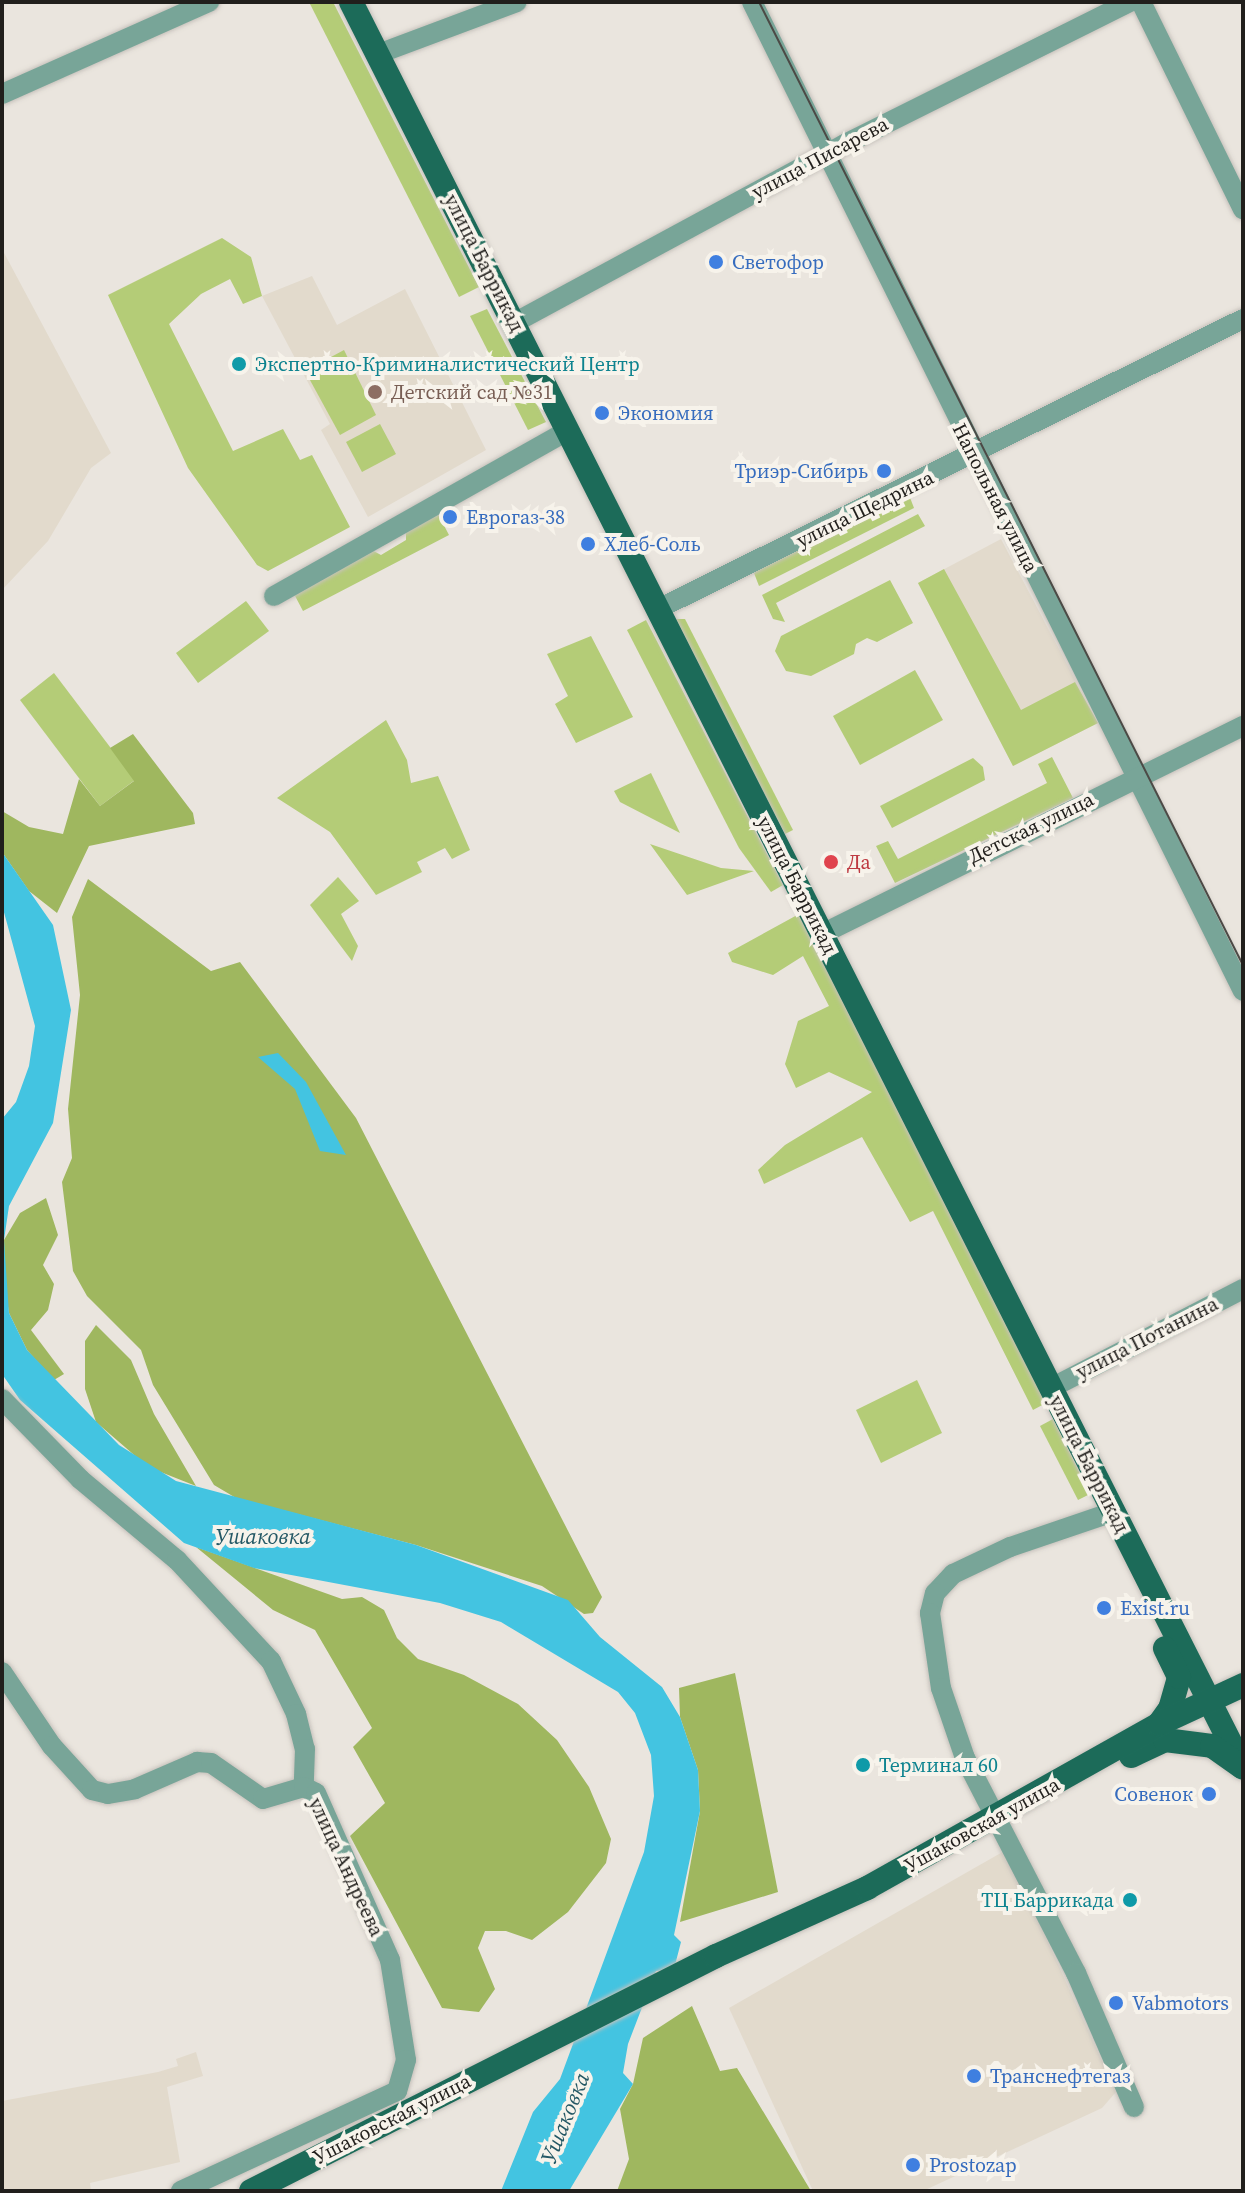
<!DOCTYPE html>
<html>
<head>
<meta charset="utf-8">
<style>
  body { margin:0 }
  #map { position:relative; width:1245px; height:2193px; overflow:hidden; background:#eae5de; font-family:"Source Serif 4",serif }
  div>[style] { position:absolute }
  .built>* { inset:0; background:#e2dacc }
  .green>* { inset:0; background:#b4cc77 }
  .forest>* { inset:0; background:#9fb75f }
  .water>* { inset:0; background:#43c4e1 }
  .roads { filter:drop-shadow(0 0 2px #c6c1bb) drop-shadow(0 0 2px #c6c1bb) }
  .minor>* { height:20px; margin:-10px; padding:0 10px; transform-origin:10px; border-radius:10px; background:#78a598 }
  .major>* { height:24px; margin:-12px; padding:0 12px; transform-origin:12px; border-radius:12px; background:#1c6b59 }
  .tram>* { height:2px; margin:-1px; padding:0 1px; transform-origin:1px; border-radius:1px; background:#4c4a46 }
  .dots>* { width:22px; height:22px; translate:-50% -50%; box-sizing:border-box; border:4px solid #f7f3eb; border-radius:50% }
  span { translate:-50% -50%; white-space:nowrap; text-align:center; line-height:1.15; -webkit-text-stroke:8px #f7f3eb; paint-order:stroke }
  .street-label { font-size:20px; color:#211f1c }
  .shop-label { font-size:20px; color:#366cbe }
  .left { translate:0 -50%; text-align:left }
  .right { translate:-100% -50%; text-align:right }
  .culture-label { font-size:20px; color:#0d838f }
  .education-label { font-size:20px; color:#785e54 }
  .health-label { font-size:20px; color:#be3a42 }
  .water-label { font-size:22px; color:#245865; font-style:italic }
  .frame { position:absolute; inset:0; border:4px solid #211f1c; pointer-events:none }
</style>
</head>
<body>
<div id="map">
  <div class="built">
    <i style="clip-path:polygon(2px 249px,111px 453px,91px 468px,48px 541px,2px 590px)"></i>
    <i style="clip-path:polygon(312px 276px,337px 325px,405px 289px,486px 450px,368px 517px,321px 430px,330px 424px,262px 296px)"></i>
    <i style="clip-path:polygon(1001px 539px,1098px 723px,1013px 766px,918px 583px)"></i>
    <i style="clip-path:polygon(1006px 1850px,1116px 2092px,1102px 2108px,923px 2191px,813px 2191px,729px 2008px)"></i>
    <i style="clip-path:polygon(196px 2052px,203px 2076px,167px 2087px,180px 2162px,90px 2183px,91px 2191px,2px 2191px,2px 2101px,158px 2072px,178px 2066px,176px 2059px)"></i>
  </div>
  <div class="green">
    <i style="clip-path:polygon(309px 2px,333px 2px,479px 287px,459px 297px)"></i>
    <i style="clip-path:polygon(222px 238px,251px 257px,262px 296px,243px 304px,230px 279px,201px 294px,169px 324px,233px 451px,283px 429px,300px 460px,312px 455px,350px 527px,268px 571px,257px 565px,188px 468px,108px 295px)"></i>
    <i style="clip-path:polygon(487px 309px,546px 422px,528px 430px,470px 316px)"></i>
    <i style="clip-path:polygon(344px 350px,376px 415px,340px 435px,305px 371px)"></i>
    <i style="clip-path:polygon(380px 424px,396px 454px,362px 472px,346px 442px)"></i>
    <i style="clip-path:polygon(909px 495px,914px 508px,759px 586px,754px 573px,758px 568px)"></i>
    <i style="clip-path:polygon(437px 512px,449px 535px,303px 611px,294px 594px,368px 548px,381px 555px,406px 540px,406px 529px)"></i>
    <i style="clip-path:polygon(918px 514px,925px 526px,776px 603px,785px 622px,773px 619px,762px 595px)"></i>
    <i style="clip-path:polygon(944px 569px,1021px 710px,1075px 682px,1098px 723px,1013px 766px,918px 583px)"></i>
    <i style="clip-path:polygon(890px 580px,913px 623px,877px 642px,867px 638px,856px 644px,854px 654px,811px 676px,786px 671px,775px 651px,781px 636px)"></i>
    <i style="clip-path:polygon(246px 601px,269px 631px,198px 683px,176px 653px)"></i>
    <i style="clip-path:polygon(675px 619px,685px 619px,793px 830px,785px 834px)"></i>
    <i style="clip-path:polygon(646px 620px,783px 885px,771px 892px,739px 848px,627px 630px)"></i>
    <i style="clip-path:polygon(591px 636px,633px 717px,576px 743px,555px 704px,568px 696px,547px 654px)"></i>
    <i style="clip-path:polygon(915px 670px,943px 720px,860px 765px,833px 716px)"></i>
    <i style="clip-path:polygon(54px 673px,135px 780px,100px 806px,20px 700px)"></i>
    <i style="clip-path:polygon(386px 720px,407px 760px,411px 783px,438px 776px,470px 850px,452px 859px,445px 848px,417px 862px,422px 872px,376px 895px,330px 832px,277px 798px)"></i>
    <i style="clip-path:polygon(1052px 757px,1073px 798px,895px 883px,876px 846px,888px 841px,898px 859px,1047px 783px,1038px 764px)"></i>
    <i style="clip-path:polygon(973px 758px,983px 767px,985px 780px,892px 828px,880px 806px)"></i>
    <i style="clip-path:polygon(651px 773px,680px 833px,620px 802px,614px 791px)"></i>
    <i style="clip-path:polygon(650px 844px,721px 868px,754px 871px,687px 895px)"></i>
    <i style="clip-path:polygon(338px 877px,359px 901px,341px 914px,358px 946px,352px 961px,310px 905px)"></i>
    <i style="clip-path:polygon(799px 914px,1046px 1403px,1033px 1410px,933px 1211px,910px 1222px,862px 1137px,764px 1184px,758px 1170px,785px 1145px,872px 1092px,829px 1072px,796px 1088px,785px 1064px,798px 1021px,829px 1006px,803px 956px,773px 975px,732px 962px,728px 953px)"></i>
    <i style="clip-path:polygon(917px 1380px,942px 1433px,881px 1463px,856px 1410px)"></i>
    <i style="clip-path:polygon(1053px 1419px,1090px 1494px,1078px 1500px,1040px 1426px)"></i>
  </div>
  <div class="forest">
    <i style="clip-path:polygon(133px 734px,193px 813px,195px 824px,89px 846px,57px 913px,29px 891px,2px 852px,2px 811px,29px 827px,63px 834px,79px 779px,100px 806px,134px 781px,110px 748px)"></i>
    <i style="clip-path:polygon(88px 879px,211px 971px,240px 962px,356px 1118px,602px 1597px,593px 1613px,584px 1614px,542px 1586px,416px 1545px,236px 1498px,214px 1485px,153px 1385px,141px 1350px,87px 1296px,73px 1271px,62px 1182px,72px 1158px,68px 1109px,80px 995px,72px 917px)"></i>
    <i style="clip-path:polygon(46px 1198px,58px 1235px,43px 1265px,54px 1284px,48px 1310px,31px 1330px,64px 1374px,54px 1380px,27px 1350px,9px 1313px,3px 1274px,4px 1240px,20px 1213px)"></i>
    <i style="clip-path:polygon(96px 1325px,131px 1360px,154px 1414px,196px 1486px,148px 1467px,96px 1422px,85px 1389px,85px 1341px)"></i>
    <i style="clip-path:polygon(196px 1547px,342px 1599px,362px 1597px,384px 1610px,397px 1638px,418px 1659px,464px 1675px,518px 1704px,557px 1740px,589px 1787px,611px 1839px,606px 1863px,568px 1912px,532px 1940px,506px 1931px,485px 1931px,478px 1948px,495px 1989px,479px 2012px,442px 2008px,350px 1836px,385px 1803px,353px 1747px,372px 1728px,315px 1630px,273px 1610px)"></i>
    <i style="clip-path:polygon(735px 1673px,778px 1892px,680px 1922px,700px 1811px,698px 1770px,680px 1717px,679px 1688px)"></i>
    <i style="clip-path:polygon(692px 2006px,720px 2071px,737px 2068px,811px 2191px,617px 2191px,629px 2159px,620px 2109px,633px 2084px,643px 2038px)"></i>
  </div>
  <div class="water">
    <i style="clip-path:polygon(2px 852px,53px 925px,71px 1010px,53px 1123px,9px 1206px,4px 1240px,9px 1313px,27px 1350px,119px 1445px,176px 1481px,416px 1545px,568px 1600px,600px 1637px,662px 1687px,680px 1717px,698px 1770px,700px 1811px,674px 1935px,681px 1942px,674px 1969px,656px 1971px,628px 2044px,623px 2073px,633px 2084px,569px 2191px,501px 2191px,533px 2112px,560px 2079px,644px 1852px,654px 1796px,651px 1755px,635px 1713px,618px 1692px,501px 1622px,440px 1603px,254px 1568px,184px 1543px,20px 1400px,2px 1374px,2px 1119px,16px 1102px,29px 1066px,35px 1026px,2px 905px)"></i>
    <i style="clip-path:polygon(278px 1053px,306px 1082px,346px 1155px,320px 1151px,295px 1089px,258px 1057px)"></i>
  </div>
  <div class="roads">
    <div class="minor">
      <i style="left:752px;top:2px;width:1104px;rotate:63.6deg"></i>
      <i style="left:1141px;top:2px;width:231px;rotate:63.8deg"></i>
      <i style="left:378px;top:54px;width:148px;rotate:-20.5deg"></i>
      <i style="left:2px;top:94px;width:227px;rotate:-24deg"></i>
      <i style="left:514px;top:323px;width:376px;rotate:-28.4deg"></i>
      <i style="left:845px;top:144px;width:318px;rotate:-26.5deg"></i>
      <i style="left:274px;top:596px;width:338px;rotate:-29.4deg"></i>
      <i style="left:658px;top:609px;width:653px;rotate:-26.37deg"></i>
      <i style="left:822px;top:934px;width:470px;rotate:-26.3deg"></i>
      <i style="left:1051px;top:1388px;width:216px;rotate:-27.3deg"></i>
      <i style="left:2px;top:1399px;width:112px;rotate:45.7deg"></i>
      <i style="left:80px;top:1479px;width:126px;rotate:39.9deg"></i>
      <i style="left:177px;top:1560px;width:138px;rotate:47.1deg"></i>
      <i style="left:271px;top:1661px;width:59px;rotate:64.7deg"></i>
      <i style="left:296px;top:1714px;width:36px;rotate:76deg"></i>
      <i style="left:305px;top:1749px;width:38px;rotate:92deg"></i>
      <i style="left:1113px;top:1512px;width:109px;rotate:161.2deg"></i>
      <i style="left:1010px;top:1547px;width:63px;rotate:154.7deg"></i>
      <i style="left:953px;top:1574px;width:26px;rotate:133deg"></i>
      <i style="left:935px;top:1593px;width:21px;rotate:104deg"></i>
      <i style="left:930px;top:1613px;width:76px;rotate:81.7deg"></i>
      <i style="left:941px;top:1688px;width:74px;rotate:71.1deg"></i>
      <i style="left:965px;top:1758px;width:242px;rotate:62.7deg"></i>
      <i style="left:1076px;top:1973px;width:146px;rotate:66.6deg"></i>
      <i style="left:2px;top:1672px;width:89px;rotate:56deg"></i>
      <i style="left:52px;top:1746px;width:59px;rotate:47.7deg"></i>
      <i style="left:92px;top:1790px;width:16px;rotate:14deg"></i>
      <i style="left:108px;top:1794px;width:27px;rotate:-10deg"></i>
      <i style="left:135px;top:1789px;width:68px;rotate:-23.5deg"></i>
      <i style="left:197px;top:1762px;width:14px;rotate:4deg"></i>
      <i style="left:211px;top:1763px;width:63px;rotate:34.7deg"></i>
      <i style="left:263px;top:1799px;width:43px;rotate:-16.3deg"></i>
      <i style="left:304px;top:1787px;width:13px;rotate:27deg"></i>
      <i style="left:316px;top:1793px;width:183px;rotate:66.1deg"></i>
      <i style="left:390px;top:1960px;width:101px;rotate:80.9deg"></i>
      <i style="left:406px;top:2060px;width:32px;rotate:106deg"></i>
      <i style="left:397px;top:2091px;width:238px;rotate:155.2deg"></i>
    </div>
    <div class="major">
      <i style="left:351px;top:2px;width:1978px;rotate:63.2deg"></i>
      <i style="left:1159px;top:1724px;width:19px;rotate:-54deg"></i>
      <i style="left:1170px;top:1709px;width:33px;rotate:-74deg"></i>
      <i style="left:1179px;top:1677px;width:32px;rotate:-116deg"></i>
      <i style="left:1131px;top:1756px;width:38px;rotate:-25deg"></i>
      <i style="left:1165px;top:1740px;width:47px;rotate:7.3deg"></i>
      <i style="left:1212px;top:1746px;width:35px;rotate:35deg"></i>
      <i style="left:251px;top:2191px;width:521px;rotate:-26.81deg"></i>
      <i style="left:716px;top:1956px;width:166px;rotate:-24.2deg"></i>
      <i style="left:867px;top:1888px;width:335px;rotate:-29.3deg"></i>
      <i style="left:1159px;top:1724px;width:93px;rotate:-24.9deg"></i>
    </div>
  </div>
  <div class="tram">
    <i style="left:759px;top:2px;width:1078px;rotate:63.32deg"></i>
  </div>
  <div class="dots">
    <i style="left:716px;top:262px;background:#3f7fe0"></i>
    <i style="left:239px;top:364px;background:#0f9aa8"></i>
    <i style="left:375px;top:392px;background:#8d6e63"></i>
    <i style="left:602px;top:413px;background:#3f7fe0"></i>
    <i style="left:884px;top:471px;background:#3f7fe0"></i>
    <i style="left:450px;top:517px;background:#3f7fe0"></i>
    <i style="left:588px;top:544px;background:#3f7fe0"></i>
    <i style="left:831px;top:862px;background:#e0444e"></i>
    <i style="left:1104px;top:1608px;background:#3f7fe0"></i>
    <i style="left:863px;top:1765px;background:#0f9aa8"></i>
    <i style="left:1209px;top:1794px;background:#3f7fe0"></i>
    <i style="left:1130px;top:1900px;background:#0f9aa8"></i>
    <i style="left:1116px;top:2003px;background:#3f7fe0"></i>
    <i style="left:974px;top:2076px;background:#3f7fe0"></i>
    <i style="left:913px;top:2165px;background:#3f7fe0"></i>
  </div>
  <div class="street-label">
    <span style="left:820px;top:158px;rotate:-28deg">улица Писарева</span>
    <span style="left:484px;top:263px;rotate:63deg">улица Баррикад</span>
    <span style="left:995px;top:498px;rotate:63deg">Напольная улица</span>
    <span style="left:865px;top:509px;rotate:-26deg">улица Щедрина</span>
    <span style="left:1031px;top:828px;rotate:-26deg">Детская улица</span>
    <span style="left:797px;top:885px;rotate:63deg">улица Баррикад</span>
    <span style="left:1147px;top:1338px;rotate:-27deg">улица Потанина</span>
    <span style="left:1089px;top:1464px;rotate:63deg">улица Баррикад</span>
    <span style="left:982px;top:1825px;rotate:-29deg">Ушаковская улица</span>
    <span style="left:346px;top:1867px;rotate:65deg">улица Андреева</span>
    <span style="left:392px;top:2119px;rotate:-27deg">Ушаковская улица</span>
  </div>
  <div class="shop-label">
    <span class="left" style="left:732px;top:262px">Светофор</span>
    <span class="left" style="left:618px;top:413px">Экономия</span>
    <span class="right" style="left:868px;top:471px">Триэр-Сибирь</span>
    <span class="left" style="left:466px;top:517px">Еврогаз-38</span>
    <span class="left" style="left:604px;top:544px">Хлеб-Соль</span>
    <span class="left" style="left:1120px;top:1608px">Exist.ru</span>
    <span class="right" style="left:1193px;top:1794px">Совенок</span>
    <span class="left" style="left:1132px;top:2003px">Vabmotors</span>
    <span class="left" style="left:990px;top:2076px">Транснефтегаз</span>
    <span class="left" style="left:929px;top:2165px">Prostozap</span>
  </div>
  <div class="culture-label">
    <span class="left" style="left:255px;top:364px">Экспертно-Криминалистический Центр</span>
    <span class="left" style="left:879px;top:1765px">Терминал 60</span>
    <span class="right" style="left:1114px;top:1900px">ТЦ Баррикада</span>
  </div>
  <div class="education-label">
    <span class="left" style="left:391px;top:392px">Детский сад №31</span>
  </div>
  <div class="health-label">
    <span class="left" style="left:847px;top:862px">Да</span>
  </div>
  <div class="water-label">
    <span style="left:263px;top:1537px">Ушаковка</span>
    <span style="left:565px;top:2118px;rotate:-68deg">Ушаковка</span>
  </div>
  <div class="frame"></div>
</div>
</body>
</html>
